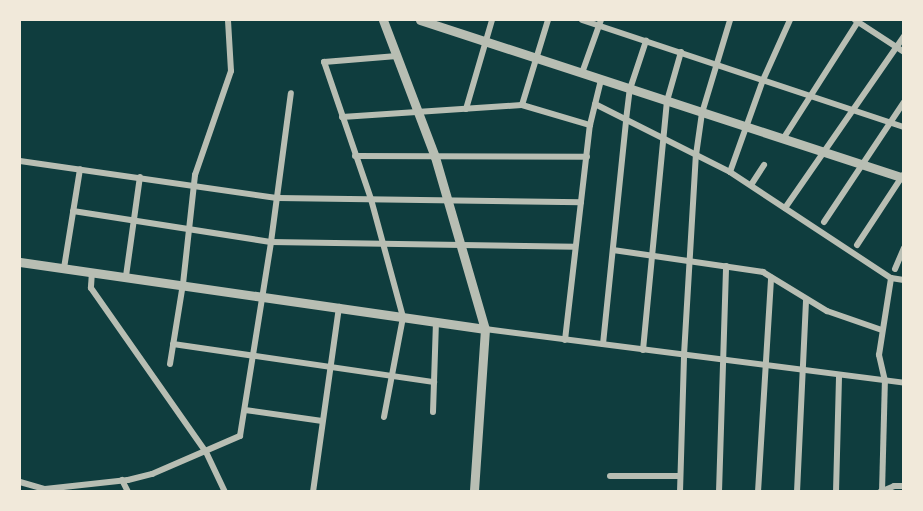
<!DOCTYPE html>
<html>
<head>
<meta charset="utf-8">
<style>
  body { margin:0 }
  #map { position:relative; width:923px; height:511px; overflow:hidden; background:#0f3d3e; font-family:Arial,sans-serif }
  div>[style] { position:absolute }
  .minor>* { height:6px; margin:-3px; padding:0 3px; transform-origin:3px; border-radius:3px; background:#b8beb3 }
  .tertiary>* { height:9px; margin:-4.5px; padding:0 4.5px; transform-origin:4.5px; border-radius:4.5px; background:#b8beb3 }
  span { translate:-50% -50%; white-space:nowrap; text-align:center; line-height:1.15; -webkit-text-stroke:6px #f1e9da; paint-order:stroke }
  .frame { position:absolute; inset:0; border:21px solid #f1e9da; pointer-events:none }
</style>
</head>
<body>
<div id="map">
  <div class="minor">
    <i style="left:582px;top:20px;width:339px;rotate:18.4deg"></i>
    <i style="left:855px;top:20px;width:59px;rotate:33.1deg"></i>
    <i style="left:582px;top:73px;width:56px;rotate:-70.3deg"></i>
    <i style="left:595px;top:104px;width:151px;rotate:26.7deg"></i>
    <i style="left:730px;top:172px;width:193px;rotate:33.4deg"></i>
    <i style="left:891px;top:278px;width:13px;rotate:9deg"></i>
    <i style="left:522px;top:105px;width:89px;rotate:-73deg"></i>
    <i style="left:466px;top:109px;width:93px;rotate:-73.7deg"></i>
    <i style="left:342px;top:117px;width:180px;rotate:-3.8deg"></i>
    <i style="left:522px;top:105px;width:71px;rotate:16.4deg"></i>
    <i style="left:783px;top:139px;width:141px;rotate:-57.4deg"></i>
    <i style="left:355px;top:156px;width:232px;rotate:0.2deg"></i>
    <i style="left:20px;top:161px;width:261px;rotate:8.2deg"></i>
    <i style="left:278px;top:198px;width:303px;rotate:0.8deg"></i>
    <i style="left:730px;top:172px;width:98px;rotate:-70.3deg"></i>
    <i style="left:763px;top:80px;width:66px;rotate:-65.8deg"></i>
    <i style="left:751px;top:185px;width:24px;rotate:-57deg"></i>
    <i style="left:785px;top:208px;width:209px;rotate:-55.3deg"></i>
    <i style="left:73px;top:211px;width:200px;rotate:8.9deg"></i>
    <i style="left:271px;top:242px;width:304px;rotate:0.9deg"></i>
    <i style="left:824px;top:222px;width:144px;rotate:-56.3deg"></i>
    <i style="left:857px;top:245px;width:84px;rotate:-56.7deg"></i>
    <i style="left:613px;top:250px;width:152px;rotate:8.3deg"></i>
    <i style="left:763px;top:272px;width:75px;rotate:31.4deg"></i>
    <i style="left:827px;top:311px;width:58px;rotate:19.1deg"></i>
    <i style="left:64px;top:268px;width:100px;rotate:-80.8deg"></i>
    <i style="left:895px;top:269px;width:23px;rotate:-67deg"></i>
    <i style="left:92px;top:272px;width:16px;rotate:94deg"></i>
    <i style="left:91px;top:288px;width:200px;rotate:55deg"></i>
    <i style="left:206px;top:452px;width:44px;rotate:64.6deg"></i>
    <i style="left:126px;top:276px;width:100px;rotate:-82deg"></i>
    <i style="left:485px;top:329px;width:422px;rotate:7.3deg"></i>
    <i style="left:565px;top:340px;width:216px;rotate:-83.4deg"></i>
    <i style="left:590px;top:125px;width:46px;rotate:-76.3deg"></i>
    <i style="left:173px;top:344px;width:264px;rotate:8.3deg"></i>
    <i style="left:603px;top:344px;width:225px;rotate:-84.1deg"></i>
    <i style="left:626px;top:120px;width:31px;rotate:-83deg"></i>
    <i style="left:630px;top:89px;width:51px;rotate:-71.6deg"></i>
    <i style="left:643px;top:350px;width:250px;rotate:-84.5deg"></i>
    <i style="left:667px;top:101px;width:51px;rotate:-74.1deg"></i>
    <i style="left:170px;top:364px;width:81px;rotate:-80.8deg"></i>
    <i style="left:183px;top:284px;width:110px;rotate:-83.7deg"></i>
    <i style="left:195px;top:175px;width:110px;rotate:-70.9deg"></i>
    <i style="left:231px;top:71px;width:51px;rotate:-93.4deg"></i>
    <i style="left:245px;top:410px;width:78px;rotate:8.1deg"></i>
    <i style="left:433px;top:412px;width:90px;rotate:-88.1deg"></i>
    <i style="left:384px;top:417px;width:102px;rotate:-79.2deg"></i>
    <i style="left:403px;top:317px;width:122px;rotate:-105.2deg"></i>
    <i style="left:371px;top:199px;width:145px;rotate:-108.9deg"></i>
    <i style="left:324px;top:62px;width:73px;rotate:-4.7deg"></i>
    <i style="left:610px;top:476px;width:70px"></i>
    <i style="left:122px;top:480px;width:13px;rotate:63deg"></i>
    <i style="left:20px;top:482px;width:26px;rotate:16deg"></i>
    <i style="left:45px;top:489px;width:83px;rotate:-6.2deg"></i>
    <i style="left:128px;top:480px;width:25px;rotate:-14deg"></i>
    <i style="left:152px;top:474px;width:96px;rotate:-23.4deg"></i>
    <i style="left:240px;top:436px;width:196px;rotate:-80.9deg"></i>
    <i style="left:271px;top:242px;width:150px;rotate:-82.4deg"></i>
    <i style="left:313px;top:492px;width:187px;rotate:-82deg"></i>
    <i style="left:680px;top:492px;width:137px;rotate:-88.3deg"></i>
    <i style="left:684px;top:355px;width:200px;rotate:-86.6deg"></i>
    <i style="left:696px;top:155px;width:42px;rotate:-81.9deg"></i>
    <i style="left:702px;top:113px;width:97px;rotate:-73.2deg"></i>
    <i style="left:719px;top:492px;width:226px;rotate:-88.2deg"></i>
    <i style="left:758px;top:492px;width:215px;rotate:-86.5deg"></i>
    <i style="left:797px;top:492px;width:193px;rotate:-87.3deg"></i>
    <i style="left:836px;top:492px;width:117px;rotate:-88.5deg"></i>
    <i style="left:880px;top:492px;width:15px;rotate:-23deg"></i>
    <i style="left:894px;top:486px;width:10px"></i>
    <i style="left:882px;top:492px;width:111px;rotate:-88.5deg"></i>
    <i style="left:885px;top:381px;width:27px;rotate:-103deg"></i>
    <i style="left:879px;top:355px;width:78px;rotate:-81.1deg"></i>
  </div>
  <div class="tertiary">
    <i style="left:383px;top:20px;width:147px;rotate:69.2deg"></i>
    <i style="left:435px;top:157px;width:179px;rotate:73.8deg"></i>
    <i style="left:485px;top:329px;width:163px;rotate:93.9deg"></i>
    <i style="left:420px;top:20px;width:509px;rotate:18.08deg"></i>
    <i style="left:20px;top:262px;width:470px;rotate:8.2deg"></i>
  </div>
  <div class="frame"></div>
</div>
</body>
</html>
